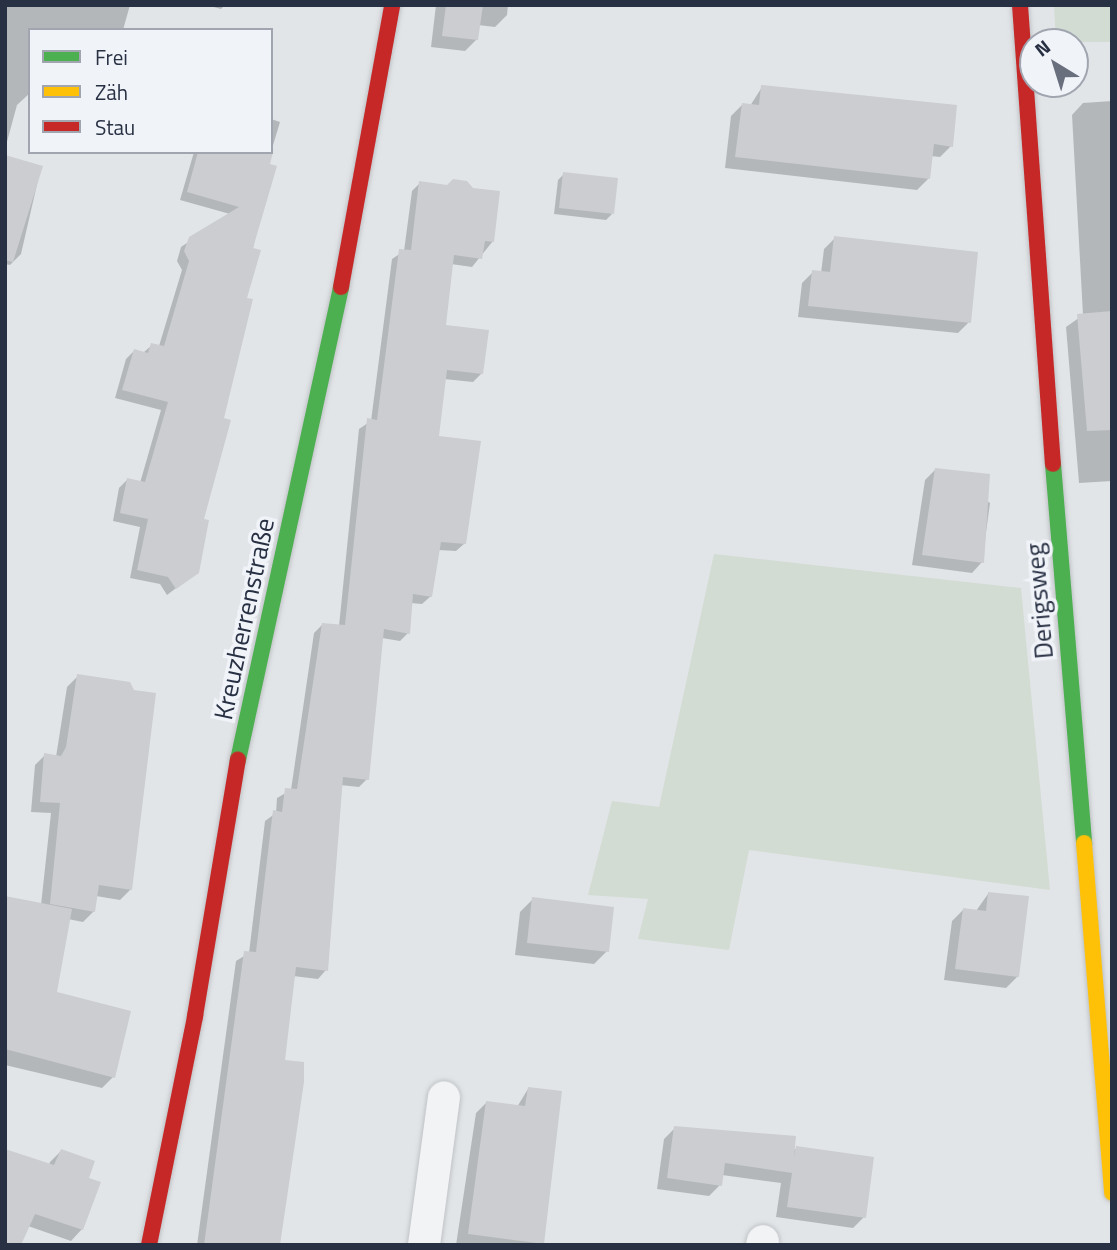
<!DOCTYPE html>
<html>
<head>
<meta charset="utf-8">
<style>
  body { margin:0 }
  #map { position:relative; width:1117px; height:1250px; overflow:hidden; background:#e2e5e8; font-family:"Titillium Web",sans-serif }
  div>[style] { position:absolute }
  .green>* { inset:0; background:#d2dcd3 }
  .shadow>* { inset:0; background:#0003 }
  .building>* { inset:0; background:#cbcdd0 }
  .roads { filter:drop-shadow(0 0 2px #c0c3c6) drop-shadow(0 0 2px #c0c3c6) }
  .street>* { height:32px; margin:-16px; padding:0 16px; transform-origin:16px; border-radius:16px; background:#f2f3f5 }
  .fast>* { height:16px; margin:-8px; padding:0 8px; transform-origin:8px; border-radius:8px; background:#4caf50 }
  .slow>* { height:16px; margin:-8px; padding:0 8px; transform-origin:8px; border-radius:8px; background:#ffc107 }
  .jam>* { height:16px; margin:-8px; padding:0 8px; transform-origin:8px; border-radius:8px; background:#c62828 }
  span { translate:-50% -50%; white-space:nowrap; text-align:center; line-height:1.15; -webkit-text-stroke:7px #f0f3f8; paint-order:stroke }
  .street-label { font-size:26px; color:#283043 }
  .frame { position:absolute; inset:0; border:7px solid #283043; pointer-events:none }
  .legend { position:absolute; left:28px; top:28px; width:245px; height:126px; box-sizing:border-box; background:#f0f3f8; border:2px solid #a0a5b0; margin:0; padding:9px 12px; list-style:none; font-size:21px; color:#283043 }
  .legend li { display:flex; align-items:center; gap:14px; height:35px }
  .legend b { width:35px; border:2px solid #a0a5b0 }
  .north { position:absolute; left:1019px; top:28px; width:70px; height:70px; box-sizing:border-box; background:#f0f3f8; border:2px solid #a0a5b0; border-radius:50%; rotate:322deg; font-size:19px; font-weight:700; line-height:28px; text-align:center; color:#283043 }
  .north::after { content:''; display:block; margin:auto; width:24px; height:32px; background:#696f7d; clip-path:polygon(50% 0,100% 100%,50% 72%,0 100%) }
</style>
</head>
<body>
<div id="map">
  <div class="green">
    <i style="clip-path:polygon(1054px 5px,1112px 5px,1112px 42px,1056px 42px)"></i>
    <i style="clip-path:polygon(714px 554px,1021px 588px,1050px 890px,749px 850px,729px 950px,638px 939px,648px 899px,588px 895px,612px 801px,659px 807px)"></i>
  </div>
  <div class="shadow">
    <i style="clip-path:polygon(5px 5px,130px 5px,123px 30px,30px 30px,30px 93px,17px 105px,5px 149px)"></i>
    <i style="clip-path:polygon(206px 5px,225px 5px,221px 9px)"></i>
    <i style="clip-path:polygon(436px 5px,508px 5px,507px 15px,495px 27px,478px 25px,477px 39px,465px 51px,431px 47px)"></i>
    <i style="clip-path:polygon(762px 87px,951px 146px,940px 157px,931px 156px,928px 179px,917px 190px,725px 168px,731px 116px,742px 105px,750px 106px)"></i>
    <i style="clip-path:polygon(1112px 101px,1112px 481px,1079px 483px,1066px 327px,1083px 315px,1072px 115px,1083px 103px)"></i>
    <i style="clip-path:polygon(271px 119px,280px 122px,271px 152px)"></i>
    <i style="clip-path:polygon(194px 152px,271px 152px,192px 576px,167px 595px,160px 584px,130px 578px,140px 527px,113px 521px,119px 488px,127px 480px,140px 483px,161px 410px,115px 398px,126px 359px,134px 351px,143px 353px,152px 345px,159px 346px,182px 270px,177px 261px,181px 247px,230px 214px,180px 200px)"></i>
    <i style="clip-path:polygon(5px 156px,41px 167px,21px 254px,10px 265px,5px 264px)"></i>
    <i style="clip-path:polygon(564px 174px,612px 214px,606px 220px,554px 214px,558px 180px)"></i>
    <i style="clip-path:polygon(420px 183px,493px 241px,472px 267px,451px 264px,444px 326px,482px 373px,473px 382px,444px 379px,437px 438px,465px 543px,456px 551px,438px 550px,431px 596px,422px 604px,410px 603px,408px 633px,400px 641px,382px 638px,367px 779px,359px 787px,340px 785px,326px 970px,318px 979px,293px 976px,283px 1062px,278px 1245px,197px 1245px,236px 961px,249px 953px,265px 821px,276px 813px,277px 798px,291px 790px,314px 633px,322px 625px,339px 626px,359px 429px,371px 421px,392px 259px,404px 251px,412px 191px)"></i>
    <i style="clip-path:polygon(835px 238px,969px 322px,958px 333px,798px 317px,802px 283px,813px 272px,821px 273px,824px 249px)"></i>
    <i style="clip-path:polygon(936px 469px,990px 503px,982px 562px,972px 573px,912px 565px,925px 480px)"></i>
    <i style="clip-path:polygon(78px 676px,131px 889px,120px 900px,96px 896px,94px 911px,83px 922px,68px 919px,55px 993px,113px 1077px,102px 1088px,5px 1065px,5px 898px,41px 905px,51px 813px,31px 812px,35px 765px,45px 755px,56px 757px,67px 687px)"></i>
    <i style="clip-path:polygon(988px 894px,1018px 976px,1006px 988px,944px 980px,952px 921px,963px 910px,976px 911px)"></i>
    <i style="clip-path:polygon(533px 899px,607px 951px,594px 964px,515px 955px,520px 912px)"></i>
    <i style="clip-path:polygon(528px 1089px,560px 1093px,542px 1245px,456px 1245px,476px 1113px,487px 1102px,517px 1107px)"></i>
    <i style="clip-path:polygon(675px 1128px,793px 1151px,797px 1148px,864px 1217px,853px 1228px,776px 1217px,781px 1183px,722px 1175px,720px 1185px,709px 1196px,657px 1189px,664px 1139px)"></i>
    <i style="clip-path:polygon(61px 1151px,87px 1179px,82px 1229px,71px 1241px,28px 1226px,50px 1162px)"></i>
  </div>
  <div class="building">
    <i style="clip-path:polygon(446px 5px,483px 5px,478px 40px,442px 36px)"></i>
    <i style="clip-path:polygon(761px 85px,957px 105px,953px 147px,934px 144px,930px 179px,735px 157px,742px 103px,759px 105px)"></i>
    <i style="clip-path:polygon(198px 152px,273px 152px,270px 164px,277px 166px,253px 248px,261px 250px,247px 298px,253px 299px,224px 418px,231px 420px,204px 519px,209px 520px,199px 573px,176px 589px,168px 577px,137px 570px,148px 519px,120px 513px,127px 478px,145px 482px,168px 402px,122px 390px,134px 349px,148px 353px,151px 343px,164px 346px,189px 261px,184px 251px,189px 237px,239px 207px,187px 192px)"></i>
    <i style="clip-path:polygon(5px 155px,43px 166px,13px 262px,5px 260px)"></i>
    <i style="clip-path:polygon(563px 172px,618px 178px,614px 214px,559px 208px)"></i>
    <i style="clip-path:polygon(453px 179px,467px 181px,473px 188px,500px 191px,494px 242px,485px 241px,482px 259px,454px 255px,446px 325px,489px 330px,483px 374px,447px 370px,439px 436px,481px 441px,466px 544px,441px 542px,432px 597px,413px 594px,410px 634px,384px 629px,369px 780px,343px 777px,328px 971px,296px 967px,285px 1060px,304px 1062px,304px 1082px,280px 1245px,204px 1245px,244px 951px,256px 952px,273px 810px,282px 812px,285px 788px,297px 789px,322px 623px,345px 625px,367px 418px,377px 420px,399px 249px,411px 250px,419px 181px,447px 185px)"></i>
    <i style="clip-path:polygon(834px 236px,978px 252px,971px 323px,808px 306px,812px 270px,830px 272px)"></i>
    <i style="clip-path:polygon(1112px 311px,1112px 430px,1087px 431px,1077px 314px)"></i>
    <i style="clip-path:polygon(935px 468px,990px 474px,984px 563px,922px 555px)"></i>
    <i style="clip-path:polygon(77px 674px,130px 682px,134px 690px,156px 693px,132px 890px,99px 885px,95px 912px,50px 904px,60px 803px,40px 802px,44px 753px,61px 756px,66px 747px)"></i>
    <i style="clip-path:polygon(988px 892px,1029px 896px,1019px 977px,955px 969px,963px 908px,986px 911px)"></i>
    <i style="clip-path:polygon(5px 896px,72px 909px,57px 992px,131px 1011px,115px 1078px,5px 1049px)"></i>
    <i style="clip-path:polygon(532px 897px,614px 907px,609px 952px,527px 943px)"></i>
    <i style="clip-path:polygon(528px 1087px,562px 1091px,544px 1244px,468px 1234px,486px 1101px,525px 1106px)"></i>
    <i style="clip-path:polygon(674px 1126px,796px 1136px,794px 1157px,796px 1146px,874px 1157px,866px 1218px,787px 1207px,792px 1173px,725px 1163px,722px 1186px,667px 1178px)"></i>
    <i style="clip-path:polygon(5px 1149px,54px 1165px,61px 1149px,95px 1161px,89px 1178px,101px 1182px,83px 1230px,35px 1214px,21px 1245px,5px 1245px)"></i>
  </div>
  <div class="roads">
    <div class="street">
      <i style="left:424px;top:1245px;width:149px;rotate:-82.3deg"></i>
      <i style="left:762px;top:1245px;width:4px;rotate:-76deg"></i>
    </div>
    <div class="fast">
      <i style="left:1053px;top:464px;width:380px;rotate:85.3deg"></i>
      <i style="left:238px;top:760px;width:484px;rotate:-77.7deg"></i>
    </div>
    <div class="slow">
      <i style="left:1084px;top:843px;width:351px;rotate:85.4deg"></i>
    </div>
    <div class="jam">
      <i style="left:1020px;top:5px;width:460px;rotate:85.9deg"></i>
      <i style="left:341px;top:287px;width:287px;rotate:-79.7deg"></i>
      <i style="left:149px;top:1245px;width:234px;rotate:-78.6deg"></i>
      <i style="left:195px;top:1016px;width:260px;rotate:-80.5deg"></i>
    </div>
  </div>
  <div class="street-label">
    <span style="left:1039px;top:601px;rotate:-95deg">Derigsweg</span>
    <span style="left:244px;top:619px;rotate:-78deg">Kreuzherrenstraße</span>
  </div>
  <div class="frame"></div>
  <ul class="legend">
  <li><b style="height:9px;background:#4caf50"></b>Frei</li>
  <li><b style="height:9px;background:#ffc107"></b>Zäh</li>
  <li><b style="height:9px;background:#c62828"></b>Stau</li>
  </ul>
  <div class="north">N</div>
</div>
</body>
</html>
